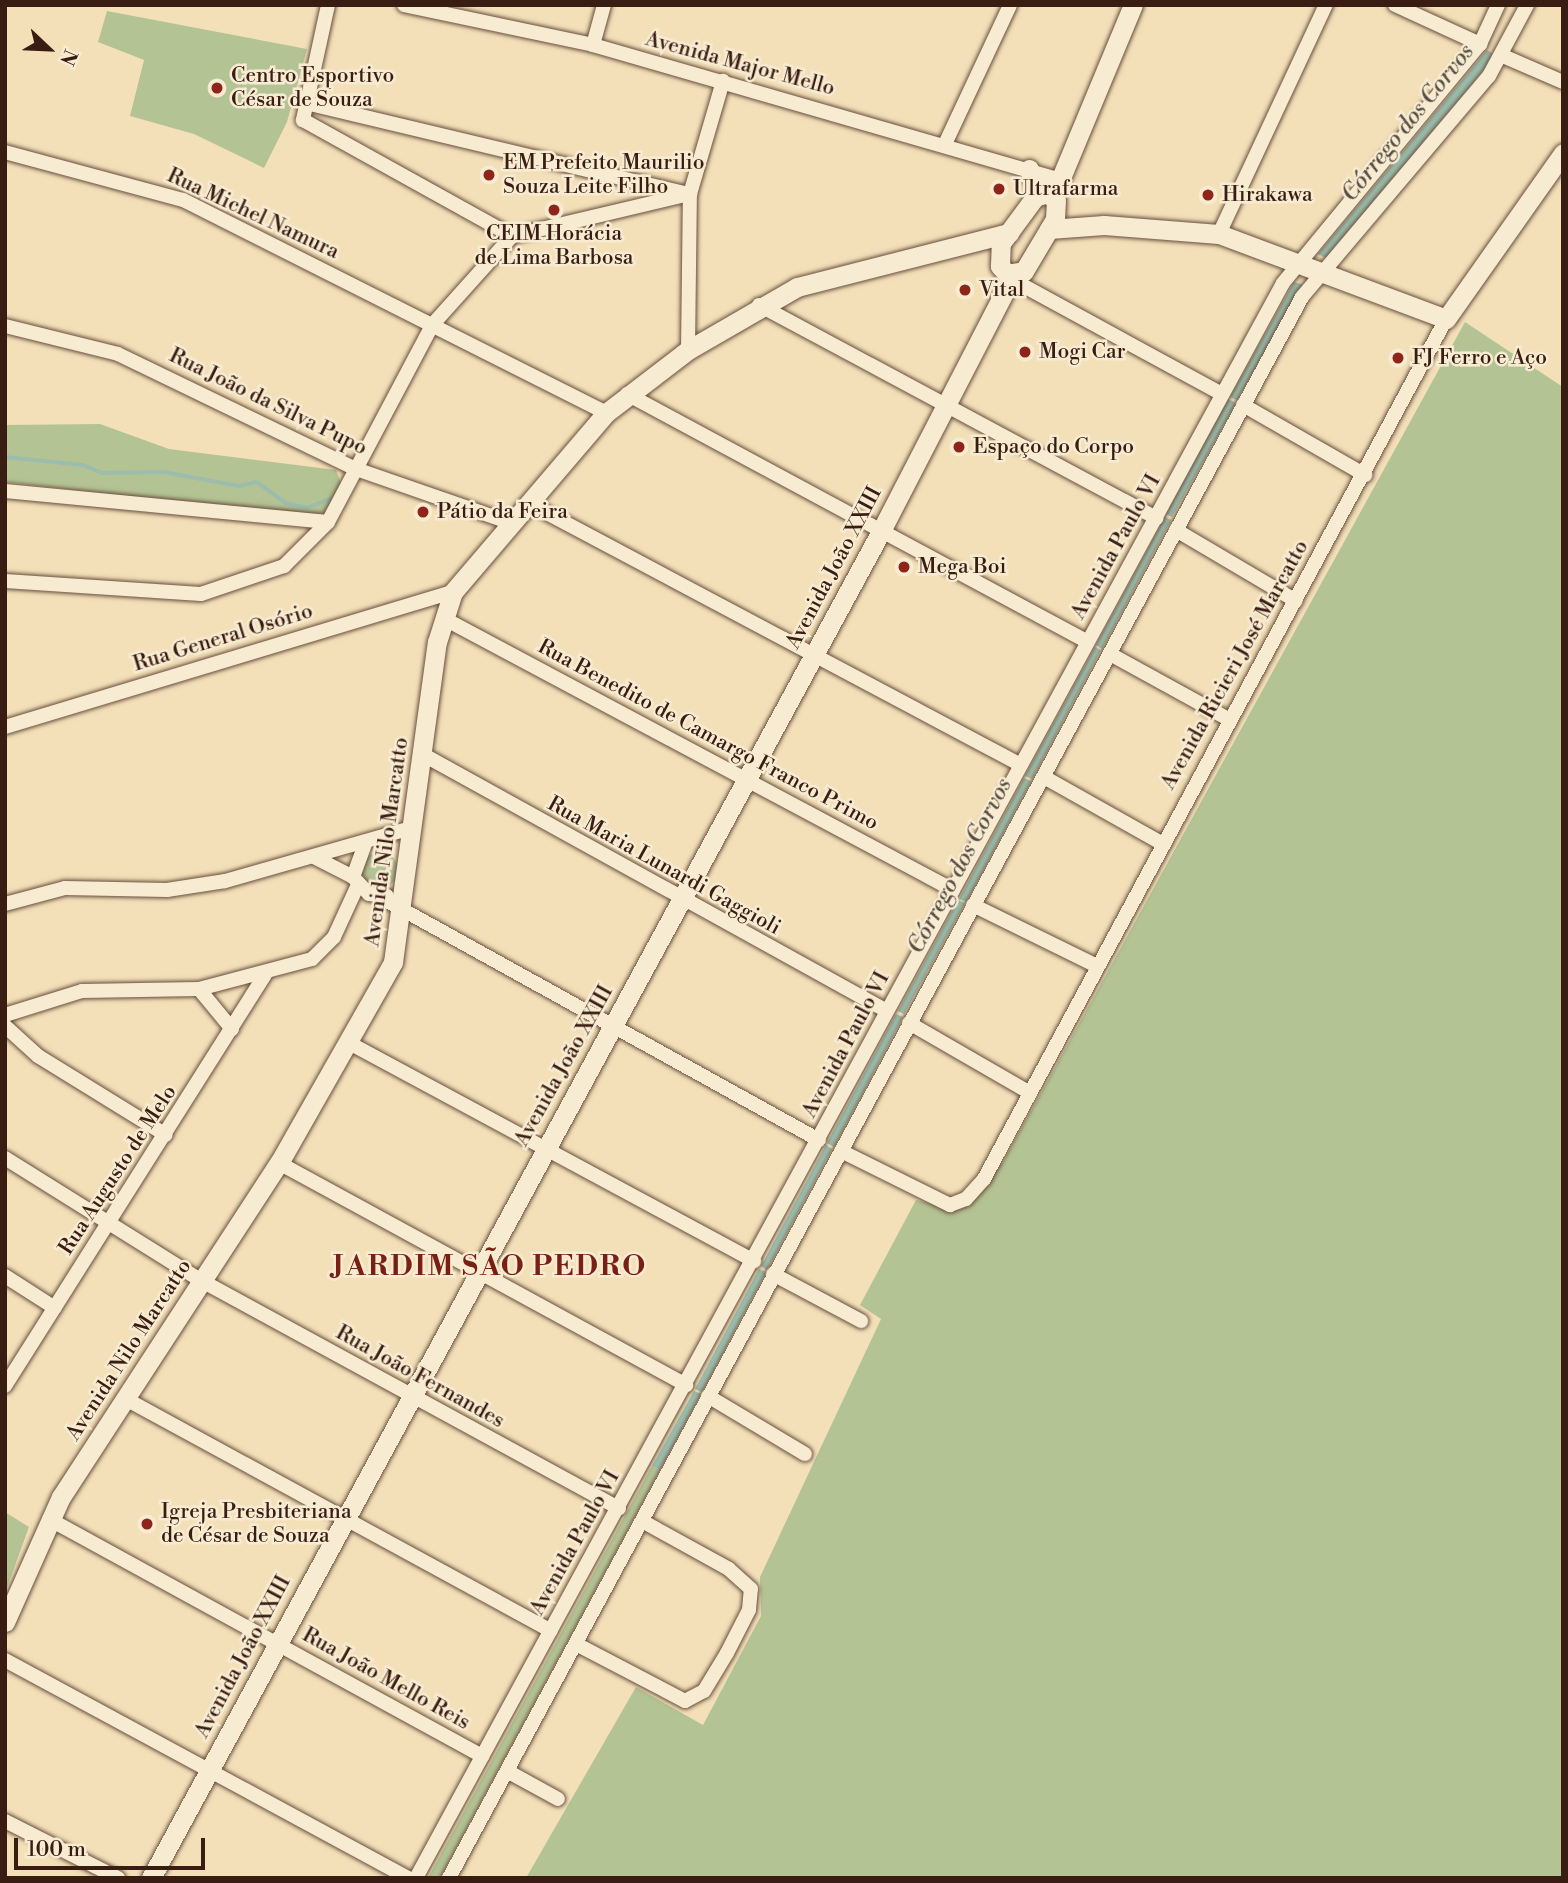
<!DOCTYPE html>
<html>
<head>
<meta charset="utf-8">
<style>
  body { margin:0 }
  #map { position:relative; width:1568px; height:1883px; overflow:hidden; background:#f3e0b9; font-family:"Libre Bodoni",serif }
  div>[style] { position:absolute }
  .green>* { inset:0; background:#b4c394 }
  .round { border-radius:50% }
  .water>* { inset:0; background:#9cbdac }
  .stream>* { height:3.5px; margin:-1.75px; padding:0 1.75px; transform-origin:1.75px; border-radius:1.75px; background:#9cbdac }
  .roads { filter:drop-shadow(0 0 2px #684e3c) drop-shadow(0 0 2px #684e3c) }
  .street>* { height:14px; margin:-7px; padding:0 7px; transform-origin:7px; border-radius:7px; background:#f7ebd2 }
  .secondary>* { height:19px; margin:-9.5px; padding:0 9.5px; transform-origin:9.5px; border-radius:9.5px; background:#f7ebd2 }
  .dots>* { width:19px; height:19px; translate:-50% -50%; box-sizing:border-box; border:4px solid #f7ebd2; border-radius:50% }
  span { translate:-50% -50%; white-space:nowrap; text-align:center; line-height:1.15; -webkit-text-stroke:5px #f7ebd2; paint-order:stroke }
  .street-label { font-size:21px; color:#3a1d12 }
  .poi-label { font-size:21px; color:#3a1d12 }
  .left { translate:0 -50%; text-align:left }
  .water-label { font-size:23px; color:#574d40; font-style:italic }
  .district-label { font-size:28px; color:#7a1f14; font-weight:700; letter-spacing:2px }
  .frame { position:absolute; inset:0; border:7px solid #3a1d12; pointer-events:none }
  .north { position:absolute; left:14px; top:14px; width:70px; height:70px; -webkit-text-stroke:5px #f7ebd2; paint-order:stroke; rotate:113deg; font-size:19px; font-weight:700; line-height:28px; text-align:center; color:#3a1d12 }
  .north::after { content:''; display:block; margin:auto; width:24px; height:32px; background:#3a1d12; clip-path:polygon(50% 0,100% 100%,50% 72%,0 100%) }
  .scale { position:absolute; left:14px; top:1838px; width:191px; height:32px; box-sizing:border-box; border:4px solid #3a1d12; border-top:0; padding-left:9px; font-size:21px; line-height:24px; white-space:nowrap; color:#3a1d12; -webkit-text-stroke:5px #f7ebd2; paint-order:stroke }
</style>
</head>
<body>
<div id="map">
  <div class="green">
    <i style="clip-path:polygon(107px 11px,307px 49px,287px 122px,264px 168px,194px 134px,130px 116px,144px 60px,98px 42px)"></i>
    <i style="clip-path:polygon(1465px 322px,1563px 387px,1563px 1878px,526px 1878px,636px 1687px,703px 1725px,761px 1616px,760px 1577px,881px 1319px,860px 1305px,916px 1200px,956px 1210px,1003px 1162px)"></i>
    <i style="clip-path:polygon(100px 424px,169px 449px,336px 470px,342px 486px,325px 513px,294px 515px,5px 482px,5px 425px)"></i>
    <i class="round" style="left:362px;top:852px;width:36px;height:36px"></i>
    <i style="clip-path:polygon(652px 1466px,660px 1470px,440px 1878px,428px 1878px)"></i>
    <i style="clip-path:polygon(5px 1512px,29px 1527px,5px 1593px)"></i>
  </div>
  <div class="water">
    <i style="clip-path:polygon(1487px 50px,1494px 54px,1483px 71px,1326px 258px,1318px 254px)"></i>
    <i style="clip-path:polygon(1294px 282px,1304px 285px,1237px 400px,1230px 397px)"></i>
    <i style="clip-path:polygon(1228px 399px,1236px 403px,1172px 517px,1166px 514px)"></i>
    <i style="clip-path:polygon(1165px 517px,1171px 520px,1102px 649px,1096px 645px)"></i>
    <i style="clip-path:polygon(1095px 647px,1101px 650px,1032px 779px,1025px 776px)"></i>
    <i style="clip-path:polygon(1024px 778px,1031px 781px,966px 902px,959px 899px)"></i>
    <i style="clip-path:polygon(958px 900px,965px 903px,904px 1014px,898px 1011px)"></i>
    <i style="clip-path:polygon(896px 1014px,903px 1017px,834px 1147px,827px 1143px)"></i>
    <i style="clip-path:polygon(826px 1145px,832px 1149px,767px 1270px,761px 1266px)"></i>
    <i style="clip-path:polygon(759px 1269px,766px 1272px,702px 1392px,695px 1389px)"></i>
    <i style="clip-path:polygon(694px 1391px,701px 1394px,660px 1470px,652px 1466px)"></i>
  </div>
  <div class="stream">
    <i style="left:5px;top:457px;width:78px;rotate:5.9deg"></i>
    <i style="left:83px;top:465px;width:22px;rotate:22deg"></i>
    <i style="left:103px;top:473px;width:61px;rotate:-0.9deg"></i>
    <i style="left:164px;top:472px;width:76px;rotate:10.6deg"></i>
    <i style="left:239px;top:486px;width:18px;rotate:-13deg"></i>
    <i style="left:257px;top:482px;width:36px;rotate:36deg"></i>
    <i style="left:286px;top:503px;width:22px;rotate:13deg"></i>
    <i style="left:307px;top:508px;width:24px;rotate:-22deg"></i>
  </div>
  <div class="roads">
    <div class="street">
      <i style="left:328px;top:5px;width:118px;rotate:102.3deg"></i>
      <i style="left:303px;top:120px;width:239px;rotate:29deg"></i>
      <i style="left:404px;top:5px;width:193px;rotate:11.9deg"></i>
      <i style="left:593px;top:45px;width:486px;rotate:16.1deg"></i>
      <i style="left:1395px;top:5px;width:94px;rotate:24.6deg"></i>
      <i style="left:593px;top:45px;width:41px;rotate:-74.6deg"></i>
      <i style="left:1503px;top:56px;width:65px;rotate:23.4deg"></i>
      <i style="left:302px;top:102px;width:398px;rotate:13.4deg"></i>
      <i style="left:945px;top:144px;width:153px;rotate:-64.9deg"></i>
      <i style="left:5px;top:152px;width:184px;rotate:15.1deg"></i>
      <i style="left:183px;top:200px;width:474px;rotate:26.7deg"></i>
      <i style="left:1219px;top:234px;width:253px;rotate:-65deg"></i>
      <i style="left:1011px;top:279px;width:240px;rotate:28.6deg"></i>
      <i style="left:759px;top:305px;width:451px;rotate:28.2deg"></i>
      <i style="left:5px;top:326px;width:116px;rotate:13.9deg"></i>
      <i style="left:118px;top:354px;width:264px;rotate:25.8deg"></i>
      <i style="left:356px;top:469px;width:164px;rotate:19.2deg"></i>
      <i style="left:688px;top:350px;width:156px;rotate:-89.3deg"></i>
      <i style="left:690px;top:194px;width:118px;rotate:-73.7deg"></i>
      <i style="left:627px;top:394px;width:523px;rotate:28.28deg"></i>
      <i style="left:1243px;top:405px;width:141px;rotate:29.8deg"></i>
      <i style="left:5px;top:491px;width:324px;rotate:5.5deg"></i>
      <i style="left:528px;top:503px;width:558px;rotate:27.99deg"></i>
      <i style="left:1176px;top:530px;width:139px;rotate:30.6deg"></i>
      <i style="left:5px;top:581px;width:196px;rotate:3.8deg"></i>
      <i style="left:201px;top:594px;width:88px;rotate:-18.6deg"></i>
      <i style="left:284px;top:566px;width:62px;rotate:-45deg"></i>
      <i style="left:328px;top:522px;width:224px;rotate:-62.1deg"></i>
      <i style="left:433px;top:324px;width:118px;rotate:-48.1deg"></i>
      <i style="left:512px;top:236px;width:183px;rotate:-13.3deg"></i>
      <i style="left:443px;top:618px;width:578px;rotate:28.07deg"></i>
      <i style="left:1110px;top:654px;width:137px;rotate:28.8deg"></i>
      <i style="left:5px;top:727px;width:468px;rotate:-16.8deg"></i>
      <i style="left:422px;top:754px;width:531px;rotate:28.93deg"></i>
      <i style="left:1044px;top:777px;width:137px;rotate:29.4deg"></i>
      <i style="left:314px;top:857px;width:44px;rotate:27.1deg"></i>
      <i style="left:353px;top:877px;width:23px;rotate:47deg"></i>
      <i style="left:369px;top:894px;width:18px;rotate:6deg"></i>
      <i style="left:353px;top:877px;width:38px;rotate:-70deg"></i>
      <i style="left:378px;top:896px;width:504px;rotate:28.96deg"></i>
      <i style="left:5px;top:904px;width:62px;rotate:-14.9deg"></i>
      <i style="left:65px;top:888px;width:102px;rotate:1.1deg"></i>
      <i style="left:167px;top:890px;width:59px;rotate:-8.8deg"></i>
      <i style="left:225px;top:881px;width:193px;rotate:-15.9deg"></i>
      <i style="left:973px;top:905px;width:136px;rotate:26.2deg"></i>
      <i style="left:199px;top:989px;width:52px;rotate:50.5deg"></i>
      <i style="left:5px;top:1015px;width:81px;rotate:-17.3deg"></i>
      <i style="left:82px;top:991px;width:117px;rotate:-1deg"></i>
      <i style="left:199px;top:989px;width:117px;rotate:-14.9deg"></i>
      <i style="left:312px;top:959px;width:31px;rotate:-45deg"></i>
      <i style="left:334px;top:937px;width:55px;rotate:-65.3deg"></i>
      <i style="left:909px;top:1023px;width:140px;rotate:30deg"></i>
      <i style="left:5px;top:1026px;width:45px;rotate:42.3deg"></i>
      <i style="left:38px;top:1056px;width:150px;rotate:31.7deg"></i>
      <i style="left:351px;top:1044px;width:458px;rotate:28.3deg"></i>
      <i style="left:841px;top:1151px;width:122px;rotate:26.4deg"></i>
      <i style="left:950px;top:1205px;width:17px;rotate:-21deg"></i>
      <i style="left:966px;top:1199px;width:27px;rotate:-48deg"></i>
      <i style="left:984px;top:1179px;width:976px;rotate:-61.75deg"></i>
      <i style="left:5px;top:1158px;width:232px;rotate:32deg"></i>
      <i style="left:202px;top:1281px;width:475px;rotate:28.6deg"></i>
      <i style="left:279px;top:1163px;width:464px;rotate:28.6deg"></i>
      <i style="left:773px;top:1274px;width:100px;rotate:28.1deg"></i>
      <i style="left:5px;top:1276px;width:59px;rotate:32.6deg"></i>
      <i style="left:5px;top:1386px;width:486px;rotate:-57.7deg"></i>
      <i style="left:708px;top:1396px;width:113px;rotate:30.9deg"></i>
      <i style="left:124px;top:1398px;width:486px;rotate:28.6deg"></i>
      <i style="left:49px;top:1519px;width:494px;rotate:28.7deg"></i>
      <i style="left:576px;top:1644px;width:123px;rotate:27.6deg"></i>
      <i style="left:685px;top:1701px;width:21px;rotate:-28deg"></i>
      <i style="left:704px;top:1691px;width:44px;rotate:-58.8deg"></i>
      <i style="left:727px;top:1653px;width:48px;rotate:-62.9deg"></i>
      <i style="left:749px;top:1610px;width:21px;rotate:-85deg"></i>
      <i style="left:751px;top:1589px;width:30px;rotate:-138deg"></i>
      <i style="left:729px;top:1569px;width:99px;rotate:-151.1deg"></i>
      <i style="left:5px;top:1660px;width:458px;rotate:28.4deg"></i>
      <i style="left:507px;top:1771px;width:58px;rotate:28.8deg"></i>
      <i style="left:5px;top:1821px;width:127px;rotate:26.8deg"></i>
      <i style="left:416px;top:1878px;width:1815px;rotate:-61.47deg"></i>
      <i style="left:1283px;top:283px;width:310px;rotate:-50.5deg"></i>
      <i style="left:1480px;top:44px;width:43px;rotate:-65.2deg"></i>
      <i style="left:449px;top:1878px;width:1796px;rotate:-61.65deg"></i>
      <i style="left:1302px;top:297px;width:289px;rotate:-49.8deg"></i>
      <i style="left:1489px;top:76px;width:81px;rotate:-61.8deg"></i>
    </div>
    <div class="secondary">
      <i style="left:1029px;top:169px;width:27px;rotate:68deg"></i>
      <i style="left:1047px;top:193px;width:11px;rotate:38deg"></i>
      <i style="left:1056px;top:200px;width:19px;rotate:93deg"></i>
      <i style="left:1055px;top:219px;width:61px;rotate:120.8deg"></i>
      <i style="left:1024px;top:271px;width:17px;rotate:170deg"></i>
      <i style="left:1007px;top:274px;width:11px;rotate:-131deg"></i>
      <i style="left:1000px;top:266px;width:23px;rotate:-88deg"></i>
      <i style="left:1001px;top:243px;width:57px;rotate:-53.5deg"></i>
      <i style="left:1035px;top:197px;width:13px;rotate:-18deg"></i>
      <i style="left:1053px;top:197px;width:208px;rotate:-67.4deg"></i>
      <i style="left:1049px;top:229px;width:55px;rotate:-4.2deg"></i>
      <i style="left:1104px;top:225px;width:115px;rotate:4.5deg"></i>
      <i style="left:1219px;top:234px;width:242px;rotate:20.5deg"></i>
      <i style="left:1446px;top:319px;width:203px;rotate:-54.8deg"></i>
      <i style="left:5px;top:1622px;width:137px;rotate:-65.9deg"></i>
      <i style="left:61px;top:1497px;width:399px;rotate:-56.9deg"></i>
      <i style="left:279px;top:1163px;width:231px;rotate:-60.4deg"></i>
      <i style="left:393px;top:962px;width:323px;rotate:-82.2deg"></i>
      <i style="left:437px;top:642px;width:52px;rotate:-72.3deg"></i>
      <i style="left:453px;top:592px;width:235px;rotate:-49.5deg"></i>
      <i style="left:606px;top:413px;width:103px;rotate:-37.5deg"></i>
      <i style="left:688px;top:350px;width:126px;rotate:-30deg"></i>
      <i style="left:797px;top:287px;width:219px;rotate:-14.3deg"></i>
      <i style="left:151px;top:1878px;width:1530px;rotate:-61.54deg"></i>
      <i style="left:880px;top:533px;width:290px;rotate:-62.7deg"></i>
    </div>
  </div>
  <div class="dots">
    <i style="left:217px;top:88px;background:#8f2418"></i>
    <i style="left:489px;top:175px;background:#8f2418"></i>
    <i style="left:999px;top:189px;background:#8f2418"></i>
    <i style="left:1208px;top:195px;background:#8f2418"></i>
    <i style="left:554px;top:210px;background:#8f2418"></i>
    <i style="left:965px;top:290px;background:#8f2418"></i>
    <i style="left:1025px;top:352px;background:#8f2418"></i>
    <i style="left:1398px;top:358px;background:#8f2418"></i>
    <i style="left:959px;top:447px;background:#8f2418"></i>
    <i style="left:423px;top:512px;background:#8f2418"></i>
    <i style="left:904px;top:567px;background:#8f2418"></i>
    <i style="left:147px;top:1524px;background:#8f2418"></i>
  </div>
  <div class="street-label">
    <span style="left:740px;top:64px;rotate:15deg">Avenida Major Mello</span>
    <span style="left:253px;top:214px;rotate:25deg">Rua Michel Namura</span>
    <span style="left:268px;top:402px;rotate:26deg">Rua João da Silva Pupo</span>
    <span style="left:1116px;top:547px;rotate:-61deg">Avenida Paulo VI</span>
    <span style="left:834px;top:568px;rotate:-62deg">Avenida João XXIII</span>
    <span style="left:223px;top:638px;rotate:-17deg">Rua General Osório</span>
    <span style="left:1235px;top:665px;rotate:-61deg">Avenida Ricieri José Marcatto</span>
    <span style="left:708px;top:735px;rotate:28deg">Rua Benedito de Camargo Franco Primo</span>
    <span style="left:387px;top:842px;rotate:-82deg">Avenida Nilo Marcatto</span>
    <span style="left:664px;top:866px;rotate:29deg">Rua Maria Lunardi Gaggioli</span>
    <span style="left:846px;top:1045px;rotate:-62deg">Avenida Paulo VI</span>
    <span style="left:564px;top:1066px;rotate:-61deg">Avenida João XXIII</span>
    <span style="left:118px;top:1170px;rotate:-57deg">Rua Augusto de Melo</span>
    <span style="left:129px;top:1350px;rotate:-57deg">Avenida Nilo Marcatto</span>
    <span style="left:420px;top:1377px;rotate:29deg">Rua João Fernandes</span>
    <span style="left:575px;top:1543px;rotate:-61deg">Avenida Paulo VI</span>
    <span style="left:243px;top:1657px;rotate:-62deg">Avenida João XXIII</span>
    <span style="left:386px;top:1679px;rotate:29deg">Rua João Mello Reis</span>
  </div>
  <div class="poi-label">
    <span class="left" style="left:231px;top:88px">Centro Esportivo<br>César de Souza</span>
    <span class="left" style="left:503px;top:175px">EM Prefeito Maurilio<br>Souza Leite Filho</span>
    <span class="left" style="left:1013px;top:189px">Ultrafarma</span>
    <span class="left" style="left:1222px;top:195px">Hirakawa</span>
    <span style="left:554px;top:246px">CEIM Horácia<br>de Lima Barbosa</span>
    <span class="left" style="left:979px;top:290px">Vital</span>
    <span class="left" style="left:1039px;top:352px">Mogi Car</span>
    <span class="left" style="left:1412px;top:358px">FJ Ferro e Aço</span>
    <span class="left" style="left:973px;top:447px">Espaço do Corpo</span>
    <span class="left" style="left:437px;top:512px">Pátio da Feira</span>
    <span class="left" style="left:918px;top:567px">Mega Boi</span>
    <span class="left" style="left:161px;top:1524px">Igreja Presbiteriana<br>de César de Souza</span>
  </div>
  <div class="water-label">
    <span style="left:1408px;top:123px;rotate:-51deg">Córrego dos Corvos</span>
    <span style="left:960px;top:866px;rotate:-62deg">Córrego dos Corvos</span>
  </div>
  <div class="district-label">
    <span style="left:490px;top:1267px">JARDIM SÃO PEDRO</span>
  </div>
  <div class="frame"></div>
  <div class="north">N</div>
  <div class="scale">100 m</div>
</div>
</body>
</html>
